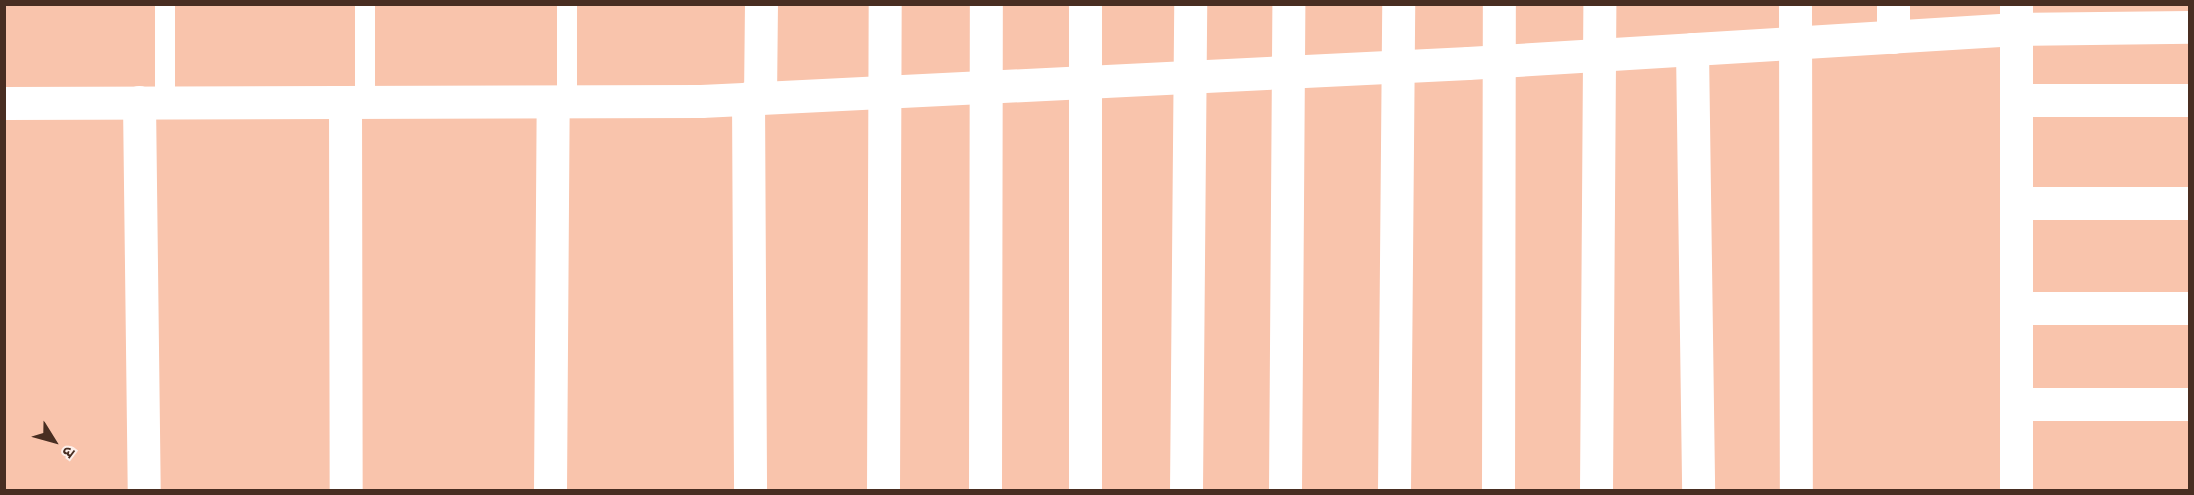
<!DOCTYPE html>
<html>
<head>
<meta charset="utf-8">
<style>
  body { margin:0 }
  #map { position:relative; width:2194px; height:495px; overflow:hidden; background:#f9c4ac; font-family:Montserrat,"Noto Sans Devanagari",sans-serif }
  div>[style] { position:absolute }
  .service>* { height:20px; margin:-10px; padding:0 10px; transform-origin:10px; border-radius:10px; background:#fff }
  .minor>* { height:33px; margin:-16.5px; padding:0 16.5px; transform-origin:16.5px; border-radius:16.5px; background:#fff }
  span { translate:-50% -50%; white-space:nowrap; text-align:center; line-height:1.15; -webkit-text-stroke:4.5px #fdefe9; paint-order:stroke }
  .frame { position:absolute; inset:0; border:6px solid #482e22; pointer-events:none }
  .north { position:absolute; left:24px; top:411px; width:60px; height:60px; -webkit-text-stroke:4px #fdefe9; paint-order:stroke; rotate:127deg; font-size:16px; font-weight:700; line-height:24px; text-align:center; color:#482e22 }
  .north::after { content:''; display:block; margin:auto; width:21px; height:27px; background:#482e22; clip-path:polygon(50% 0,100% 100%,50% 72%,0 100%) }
</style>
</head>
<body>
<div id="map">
  <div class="service">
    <i style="left:165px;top:4px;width:98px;rotate:90deg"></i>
    <i style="left:567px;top:101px;width:97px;rotate:-90deg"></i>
    <i style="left:365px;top:102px;width:98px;rotate:-90deg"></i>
  </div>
  <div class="minor">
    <i style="left:1795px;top:4px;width:486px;rotate:89.9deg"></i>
    <i style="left:1893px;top:37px;width:33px;rotate:-90deg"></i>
    <i style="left:1692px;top:49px;width:441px;rotate:89.2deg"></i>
    <i style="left:748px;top:98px;width:392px;rotate:89.7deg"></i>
    <i style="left:760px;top:98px;width:94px;rotate:-89.4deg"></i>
    <i style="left:2016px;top:100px;width:174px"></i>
    <i style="left:139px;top:102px;width:388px;rotate:89.3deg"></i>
    <i style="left:345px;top:102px;width:388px;rotate:89.9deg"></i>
    <i style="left:4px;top:103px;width:697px;rotate:-0.16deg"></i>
    <i style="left:701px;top:101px;width:768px;rotate:-2.84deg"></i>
    <i style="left:1468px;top:63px;width:549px;rotate:-3.55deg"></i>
    <i style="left:2016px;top:29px;width:174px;rotate:-0.7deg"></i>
    <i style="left:2016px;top:203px;width:174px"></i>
    <i style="left:2016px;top:308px;width:174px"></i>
    <i style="left:2016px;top:404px;width:174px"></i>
    <i style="left:550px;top:490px;width:388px;rotate:-89.6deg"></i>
    <i style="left:883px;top:490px;width:486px;rotate:-89.8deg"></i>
    <i style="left:985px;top:490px;width:486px;rotate:-89.9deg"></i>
    <i style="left:1085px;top:490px;width:486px;rotate:-90deg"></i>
    <i style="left:1186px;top:490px;width:486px;rotate:-89.5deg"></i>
    <i style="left:1285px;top:490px;width:486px;rotate:-89.6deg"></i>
    <i style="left:1394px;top:490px;width:486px;rotate:-89.5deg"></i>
    <i style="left:1498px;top:490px;width:486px;rotate:-89.9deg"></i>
    <i style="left:1596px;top:490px;width:486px;rotate:-89.6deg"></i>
    <i style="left:2016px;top:490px;width:486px;rotate:-90deg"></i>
  </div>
  <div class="frame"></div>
  <div class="north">उ</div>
</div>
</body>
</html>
